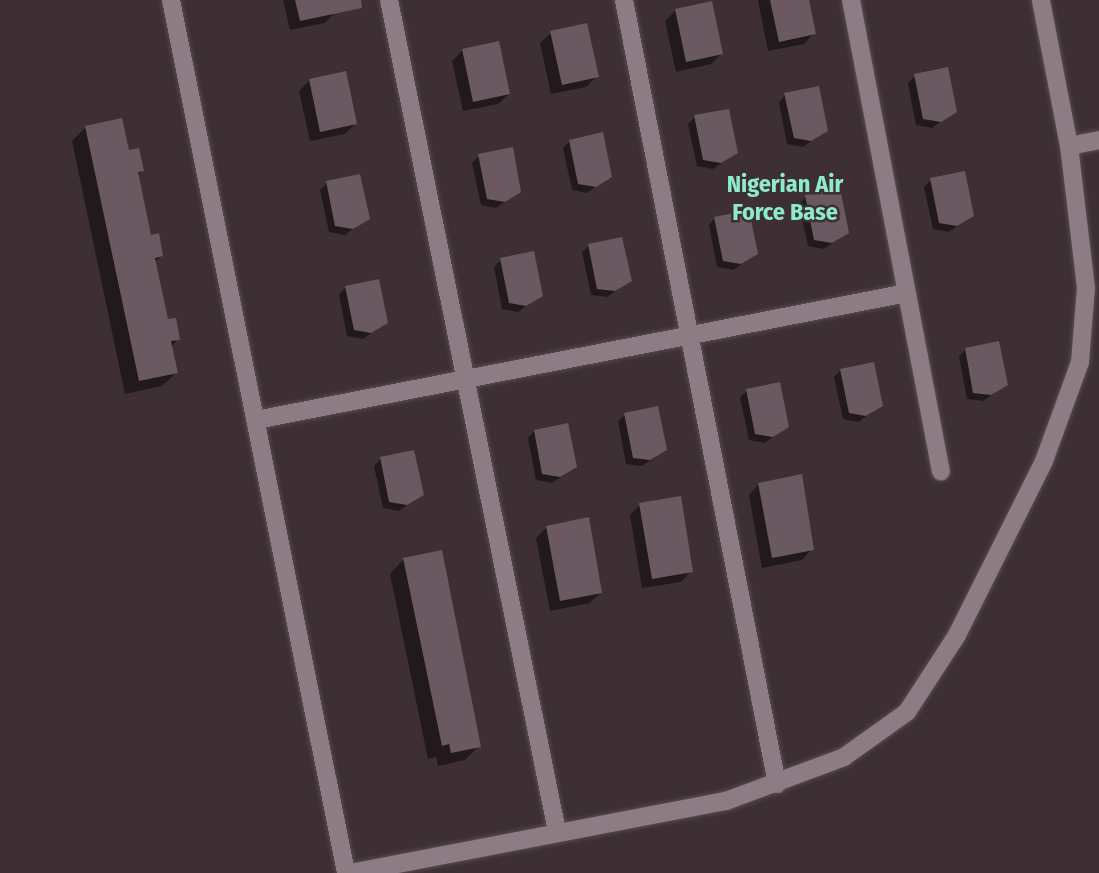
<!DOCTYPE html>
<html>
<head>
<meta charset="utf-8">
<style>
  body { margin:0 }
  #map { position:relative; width:1099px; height:873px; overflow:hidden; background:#3e2f35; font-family:"Fira Sans Condensed",sans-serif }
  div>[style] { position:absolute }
  .shadow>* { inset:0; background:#0007 }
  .building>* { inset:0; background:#6a5960 }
  .roads { filter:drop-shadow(0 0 2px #574b51) drop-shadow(0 0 2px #574b51) }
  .minor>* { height:18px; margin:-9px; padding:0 9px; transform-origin:9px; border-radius:9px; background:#8d7c83 }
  span { translate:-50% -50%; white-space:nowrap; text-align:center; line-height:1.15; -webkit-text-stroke:5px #3e2f35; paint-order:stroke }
  .neighbourhood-label { font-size:24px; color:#8deacb; font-weight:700 }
</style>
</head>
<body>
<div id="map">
  <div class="shadow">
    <i style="clip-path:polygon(283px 0,332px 0,335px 12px,325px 23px,290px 30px)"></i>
    <i style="clip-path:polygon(758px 0,807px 0,814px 33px,804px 44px,768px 51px)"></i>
    <i style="clip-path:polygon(676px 10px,721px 54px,711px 64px,676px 72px,665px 21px)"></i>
    <i style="clip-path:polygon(551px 33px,597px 76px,586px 87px,551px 94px,540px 43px)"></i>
    <i style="clip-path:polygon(463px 50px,509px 94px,498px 104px,463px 111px,452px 61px)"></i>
    <i style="clip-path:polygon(915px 76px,955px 111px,932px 128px,916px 125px,908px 83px)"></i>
    <i style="clip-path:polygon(310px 80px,355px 124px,345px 134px,310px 141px,299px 91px)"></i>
    <i style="clip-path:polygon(785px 95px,826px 130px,803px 147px,787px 144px,779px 102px)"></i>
    <i style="clip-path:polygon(695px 117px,736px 153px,713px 169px,697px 166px,688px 124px)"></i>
    <i style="clip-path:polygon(86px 127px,128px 152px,142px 170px,137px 175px,149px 237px,161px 256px,154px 263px,167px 322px,178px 339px,171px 347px,176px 373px,162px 386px,125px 394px,72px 141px)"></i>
    <i style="clip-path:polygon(570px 141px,610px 176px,587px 193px,572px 190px,563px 148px)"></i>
    <i style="clip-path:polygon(479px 156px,520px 191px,496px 208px,481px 205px,472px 163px)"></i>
    <i style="clip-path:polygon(931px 180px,972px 215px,949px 232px,933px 229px,924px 187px)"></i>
    <i style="clip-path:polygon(327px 183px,368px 218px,345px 235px,329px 232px,320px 190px)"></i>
    <i style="clip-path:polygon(806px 197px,847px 232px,824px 249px,808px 246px,799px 204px)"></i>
    <i style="clip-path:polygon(715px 218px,756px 254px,733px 270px,717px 267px,709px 225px)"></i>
    <i style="clip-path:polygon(589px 246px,630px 281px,607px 297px,591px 295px,582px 252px)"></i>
    <i style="clip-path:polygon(501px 260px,541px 295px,518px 312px,502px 309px,494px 267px)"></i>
    <i style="clip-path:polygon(346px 287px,386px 322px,363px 339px,347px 336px,339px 294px)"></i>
    <i style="clip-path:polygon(965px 350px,1006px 385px,983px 401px,967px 399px,959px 356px)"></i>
    <i style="clip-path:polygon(841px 370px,881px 406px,858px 422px,843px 419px,834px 377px)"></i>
    <i style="clip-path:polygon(747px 391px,788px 426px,765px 443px,749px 440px,740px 397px)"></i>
    <i style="clip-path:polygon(625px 415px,665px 450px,642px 466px,626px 464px,618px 421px)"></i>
    <i style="clip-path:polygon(534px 431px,575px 467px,552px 483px,536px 480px,528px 438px)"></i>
    <i style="clip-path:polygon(381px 459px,422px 494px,399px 511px,383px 508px,374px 466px)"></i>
    <i style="clip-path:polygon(759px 484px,812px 549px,802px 560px,762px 568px,749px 495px)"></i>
    <i style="clip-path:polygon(640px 505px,691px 571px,681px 582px,642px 588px,630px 515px)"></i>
    <i style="clip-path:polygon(547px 527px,600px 593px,590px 603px,550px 611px,536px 538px)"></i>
    <i style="clip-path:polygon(403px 560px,479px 746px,465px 760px,438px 766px,436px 757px,428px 759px,390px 574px)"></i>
  </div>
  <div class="building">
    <i style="clip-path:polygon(295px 0,361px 0,362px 8px,300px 21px)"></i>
    <i style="clip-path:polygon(770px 0,809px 0,816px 34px,779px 42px)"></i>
    <i style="clip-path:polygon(712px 1px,723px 54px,686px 62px,675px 9px)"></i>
    <i style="clip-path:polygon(587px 23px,599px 77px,562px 85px,550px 31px)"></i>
    <i style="clip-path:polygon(499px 41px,510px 94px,473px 102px,462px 49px)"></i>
    <i style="clip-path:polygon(948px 67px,957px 112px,941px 122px,923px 119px,914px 74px)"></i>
    <i style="clip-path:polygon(346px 71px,357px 124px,320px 132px,309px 79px)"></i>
    <i style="clip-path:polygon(819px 86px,828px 131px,811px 141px,794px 138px,784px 93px)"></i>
    <i style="clip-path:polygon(729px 109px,738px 153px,721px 163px,703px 160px,694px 115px)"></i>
    <i style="clip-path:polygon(122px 118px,129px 150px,139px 148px,144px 171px,138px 172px,151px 235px,159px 233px,163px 256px,155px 258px,168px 319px,176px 318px,180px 340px,171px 341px,178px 373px,139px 381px,85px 126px)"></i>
    <i style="clip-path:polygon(603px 132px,612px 177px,596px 187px,578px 184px,569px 140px)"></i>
    <i style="clip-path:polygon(513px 147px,521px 192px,505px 202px,487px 199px,478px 154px)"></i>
    <i style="clip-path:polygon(965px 171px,974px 216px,957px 226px,939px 223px,930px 178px)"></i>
    <i style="clip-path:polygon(360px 174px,370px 219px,353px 229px,335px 226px,326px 181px)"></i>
    <i style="clip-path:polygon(840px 188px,849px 233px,832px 243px,814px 240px,805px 195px)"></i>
    <i style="clip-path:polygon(749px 210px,758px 254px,741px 264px,723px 261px,714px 217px)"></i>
    <i style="clip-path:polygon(622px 237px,632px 281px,615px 291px,597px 289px,588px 244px)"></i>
    <i style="clip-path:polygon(534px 251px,543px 296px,526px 306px,509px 303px,500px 258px)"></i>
    <i style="clip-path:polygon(379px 279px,388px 323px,371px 333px,354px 330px,345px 286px)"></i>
    <i style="clip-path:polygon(999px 341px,1008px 385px,991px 395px,973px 393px,965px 348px)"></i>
    <i style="clip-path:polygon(874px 362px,883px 406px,866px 416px,849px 413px,840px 369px)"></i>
    <i style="clip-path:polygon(780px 382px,789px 427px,773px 437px,755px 434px,746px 389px)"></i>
    <i style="clip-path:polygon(658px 406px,667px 450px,650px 460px,633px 458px,624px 413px)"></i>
    <i style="clip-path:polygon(568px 423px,577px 467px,560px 477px,542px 474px,534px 430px)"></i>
    <i style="clip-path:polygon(414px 450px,424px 495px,407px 505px,389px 502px,380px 457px)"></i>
    <i style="clip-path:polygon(802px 474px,814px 550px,772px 558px,758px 483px)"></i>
    <i style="clip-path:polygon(681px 496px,693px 572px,652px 579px,639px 503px)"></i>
    <i style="clip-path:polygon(589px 517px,602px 593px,560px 601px,546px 526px)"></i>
    <i style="clip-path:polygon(442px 550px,481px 747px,451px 753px,449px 744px,442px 746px,403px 558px)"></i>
  </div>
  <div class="roads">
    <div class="minor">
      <i style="left:171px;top:0;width:890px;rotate:78.66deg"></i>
      <i style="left:389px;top:0;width:849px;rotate:78.58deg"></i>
      <i style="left:624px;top:0;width:799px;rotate:78.96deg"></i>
      <i style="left:851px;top:0;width:480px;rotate:79.2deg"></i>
      <i style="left:1069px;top:146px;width:31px;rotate:-11deg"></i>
      <i style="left:256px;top:420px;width:663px;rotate:-11.04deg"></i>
      <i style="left:351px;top:873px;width:382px;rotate:-10.9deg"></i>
      <i style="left:726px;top:801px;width:126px;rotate:-20.4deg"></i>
      <i style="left:844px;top:757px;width:77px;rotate:-35.5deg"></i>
      <i style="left:907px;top:712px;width:92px;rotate:-57deg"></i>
      <i style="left:957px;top:635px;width:195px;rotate:-63.4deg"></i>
      <i style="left:1044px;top:461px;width:105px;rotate:-70deg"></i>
      <i style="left:1080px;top:362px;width:74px;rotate:-85.4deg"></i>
      <i style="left:1086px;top:288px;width:143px;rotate:-96.8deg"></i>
      <i style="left:1069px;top:146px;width:149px;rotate:-100.9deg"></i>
    </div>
  </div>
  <div class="neighbourhood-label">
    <span style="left:785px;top:199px">Nigerian Air<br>Force Base</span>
  </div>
</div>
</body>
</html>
